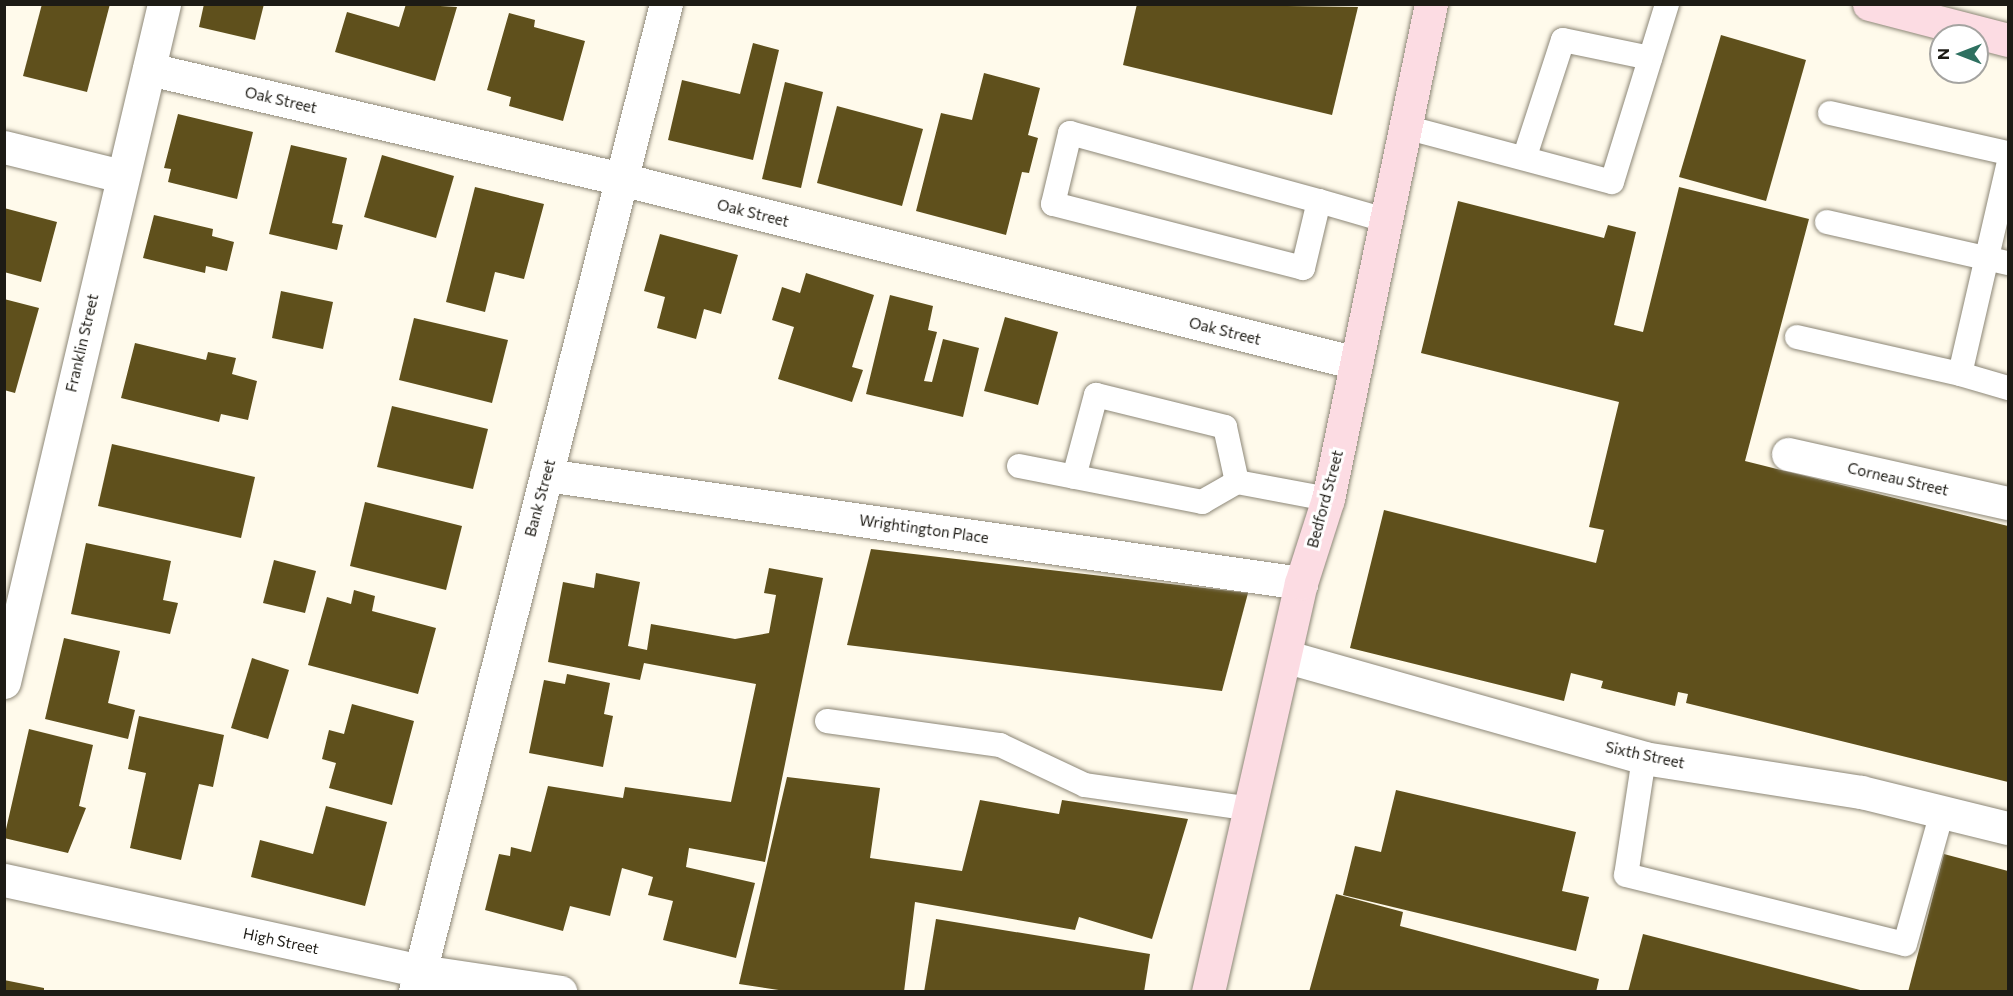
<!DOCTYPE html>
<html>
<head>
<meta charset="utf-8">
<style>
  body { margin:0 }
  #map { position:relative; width:2013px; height:996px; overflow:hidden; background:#fffaeb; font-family:Commissioner,sans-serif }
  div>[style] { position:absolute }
  .building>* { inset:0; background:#5f501c }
  .roads { filter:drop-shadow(0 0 2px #8d8777) drop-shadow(0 0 2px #8d8777) }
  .service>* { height:24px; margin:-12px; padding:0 12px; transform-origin:12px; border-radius:12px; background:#fff }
  .minor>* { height:33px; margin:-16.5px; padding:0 16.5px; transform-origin:16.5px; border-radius:16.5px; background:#fff }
  .tertiary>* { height:33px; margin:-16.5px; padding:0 16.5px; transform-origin:16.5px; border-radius:16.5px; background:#fff }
  .secondary>* { height:33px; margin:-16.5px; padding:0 16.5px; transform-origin:16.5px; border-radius:16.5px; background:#fcdce3 }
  span { translate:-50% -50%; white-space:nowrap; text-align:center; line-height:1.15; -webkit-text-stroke:6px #fff; paint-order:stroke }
  .street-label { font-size:15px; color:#1d1b15 }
  .frame { position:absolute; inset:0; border:6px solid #1d1b15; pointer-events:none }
  .north { position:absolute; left:1929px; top:24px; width:60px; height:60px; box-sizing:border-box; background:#fff; border:2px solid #a5a4a1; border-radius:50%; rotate:270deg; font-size:16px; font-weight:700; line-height:24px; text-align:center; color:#1d1b15 }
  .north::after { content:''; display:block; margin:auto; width:21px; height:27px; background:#2e7060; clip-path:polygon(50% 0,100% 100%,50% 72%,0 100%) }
</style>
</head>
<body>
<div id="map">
  <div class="building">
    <i style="clip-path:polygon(42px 4px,110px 4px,87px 92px,23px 76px)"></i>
    <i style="clip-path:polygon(204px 4px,264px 4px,255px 40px,199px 27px)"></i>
    <i style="clip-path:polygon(406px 4px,457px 7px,435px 81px,335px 52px,347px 12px,399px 27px)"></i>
    <i style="clip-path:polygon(1137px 4px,1358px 7px,1332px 115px,1123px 65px)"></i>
    <i style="clip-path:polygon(509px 13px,535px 20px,534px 27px,585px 41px,563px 121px,509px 106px,511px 97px,487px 90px)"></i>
    <i style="clip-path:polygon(1721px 35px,1806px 60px,1766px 201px,1679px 177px)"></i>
    <i style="clip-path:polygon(753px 43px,779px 50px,753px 160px,668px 140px,682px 80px,740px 94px)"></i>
    <i style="clip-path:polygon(984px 73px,1040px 88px,1028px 135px,1038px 138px,1029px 173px,1022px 172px,1006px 235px,916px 211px,941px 113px,972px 120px)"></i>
    <i style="clip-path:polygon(785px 82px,823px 92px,801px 188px,762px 179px)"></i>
    <i style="clip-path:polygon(837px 106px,923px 129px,902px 206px,817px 183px)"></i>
    <i style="clip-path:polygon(178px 114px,253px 132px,237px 199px,168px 182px,171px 169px,164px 168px)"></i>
    <i style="clip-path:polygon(291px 145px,347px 158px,332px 223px,343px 225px,337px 250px,269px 234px)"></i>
    <i style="clip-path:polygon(382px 155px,454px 176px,436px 238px,364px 217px)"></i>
    <i style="clip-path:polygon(475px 187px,544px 204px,524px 279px,495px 272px,485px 312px,446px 302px)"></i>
    <i style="clip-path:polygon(1679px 187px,1809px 219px,1745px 461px,2008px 526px,2008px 782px,1686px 703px,1688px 694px,1678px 692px,1675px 706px,1601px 688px,1603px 681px,1571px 673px,1564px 701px,1350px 648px,1384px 510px,1596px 563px,1604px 530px,1589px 527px,1619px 402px,1421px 353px,1458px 201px,1604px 238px,1608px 225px,1636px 232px,1614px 325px,1643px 332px)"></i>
    <i style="clip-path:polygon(4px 208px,57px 222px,41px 282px,4px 272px)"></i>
    <i style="clip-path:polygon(154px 215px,213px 229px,212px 236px,234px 242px,227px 271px,206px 266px,205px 273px,143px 258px)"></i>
    <i style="clip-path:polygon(660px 234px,738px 255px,721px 314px,704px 309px,696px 339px,657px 328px,665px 297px,644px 291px)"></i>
    <i style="clip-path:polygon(806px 273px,874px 295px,852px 367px,863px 370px,852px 402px,778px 379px,794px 327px,772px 320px,782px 287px,800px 293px)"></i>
    <i style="clip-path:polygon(281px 291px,333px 302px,323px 349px,272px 338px)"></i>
    <i style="clip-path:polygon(890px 295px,933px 306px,928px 330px,937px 332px,924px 381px,932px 382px,943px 339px,979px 348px,963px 417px,866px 394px)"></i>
    <i style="clip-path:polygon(4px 299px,39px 308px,15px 393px,4px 390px)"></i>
    <i style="clip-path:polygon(1005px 317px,1058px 332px,1038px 405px,984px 391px)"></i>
    <i style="clip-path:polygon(414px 318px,508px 340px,492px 403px,399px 380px)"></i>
    <i style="clip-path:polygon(135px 343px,206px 360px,208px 352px,236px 358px,232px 374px,257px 381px,248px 420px,221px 414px,219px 422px,121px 398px)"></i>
    <i style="clip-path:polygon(392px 406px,488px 429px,473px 489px,377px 467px)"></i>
    <i style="clip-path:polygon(112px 444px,255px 477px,241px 538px,98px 506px)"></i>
    <i style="clip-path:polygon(365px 502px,462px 526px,446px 590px,350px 566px)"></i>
    <i style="clip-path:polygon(86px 543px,171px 561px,163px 600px,178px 603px,170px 634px,71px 614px)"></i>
    <i style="clip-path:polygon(871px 549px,1248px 593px,1222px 691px,847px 645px)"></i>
    <i style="clip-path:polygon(274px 560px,316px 571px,305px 613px,263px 603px)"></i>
    <i style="clip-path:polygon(769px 568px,823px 578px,765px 862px,689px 848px,686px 867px,755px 883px,736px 958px,663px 940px,673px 901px,648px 895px,653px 877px,622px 868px,610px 916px,570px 906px,563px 931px,485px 910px,499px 854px,510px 856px,511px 847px,531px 852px,548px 786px,623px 798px,625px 787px,731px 802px,756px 684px,644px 663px,640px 680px,548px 662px,563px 582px,594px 588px,596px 573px,640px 582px,628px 646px,647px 650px,651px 624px,735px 639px,769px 633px,776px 595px,764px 593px)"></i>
    <i style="clip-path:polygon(354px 590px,375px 596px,372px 611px,436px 628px,418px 694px,308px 665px,327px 597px,351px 604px)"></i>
    <i style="clip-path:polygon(64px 638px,120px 651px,108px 703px,135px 710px,128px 739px,45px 719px)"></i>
    <i style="clip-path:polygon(252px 658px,289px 670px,268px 739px,231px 728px)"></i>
    <i style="clip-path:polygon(567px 674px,610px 683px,604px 714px,613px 716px,603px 767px,529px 753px,544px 680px,565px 684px)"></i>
    <i style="clip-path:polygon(352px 704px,414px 721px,392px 805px,329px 788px,336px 763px,322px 759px,329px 730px,344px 734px)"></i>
    <i style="clip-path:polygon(139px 716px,224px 735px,213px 787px,199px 784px,181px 860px,130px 848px,146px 773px,128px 769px)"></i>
    <i style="clip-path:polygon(29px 729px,93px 745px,79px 806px,86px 808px,68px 853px,4px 838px)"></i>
    <i style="clip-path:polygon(787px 777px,880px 788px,870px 858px,962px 871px,980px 800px,1059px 814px,1062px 800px,1188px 819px,1152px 939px,1079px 917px,1075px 930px,915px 902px,904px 992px,792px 992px,739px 984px)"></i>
    <i style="clip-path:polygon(1396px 790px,1576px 832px,1562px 891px,1589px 897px,1576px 951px,1343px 895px,1355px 846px,1381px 852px)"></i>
    <i style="clip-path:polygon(326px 806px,387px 822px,365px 906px,251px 877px,260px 840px,313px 854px)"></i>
    <i style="clip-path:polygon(1944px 854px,2008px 871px,2008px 992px,1908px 992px)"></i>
    <i style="clip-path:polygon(1336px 894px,1403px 912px,1400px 926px,1599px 979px,1596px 992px,1309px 992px)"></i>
    <i style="clip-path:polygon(936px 919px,1150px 954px,1144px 992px,924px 992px)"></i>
    <i style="clip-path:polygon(1643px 934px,1864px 991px,1864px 992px,1628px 992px)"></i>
    <i style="clip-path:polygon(4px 980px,44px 988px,44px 992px,4px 992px)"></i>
  </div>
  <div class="roads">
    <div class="service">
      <i style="left:1830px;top:113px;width:182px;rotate:12.7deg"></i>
      <i style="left:1405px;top:127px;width:214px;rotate:14.9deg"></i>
      <i style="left:1612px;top:182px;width:186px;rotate:-72.8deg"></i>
      <i style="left:1525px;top:156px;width:122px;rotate:-71.9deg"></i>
      <i style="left:1563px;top:40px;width:89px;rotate:11.7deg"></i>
      <i style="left:2008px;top:166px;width:213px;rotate:103deg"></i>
      <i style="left:1960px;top:374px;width:50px;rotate:16.3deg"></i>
      <i style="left:1319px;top:201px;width:69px;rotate:103.4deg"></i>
      <i style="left:1303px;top:268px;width:258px;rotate:-165.6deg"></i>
      <i style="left:1053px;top:204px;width:73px;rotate:-76.5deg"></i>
      <i style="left:1070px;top:133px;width:258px;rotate:15.3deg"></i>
      <i style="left:1319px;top:201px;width:69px;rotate:16.1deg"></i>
      <i style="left:1827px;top:222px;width:186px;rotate:12.8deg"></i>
      <i style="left:1797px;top:337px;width:167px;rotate:12.8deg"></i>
      <i style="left:1019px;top:466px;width:187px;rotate:11.1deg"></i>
      <i style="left:1202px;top:502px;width:40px;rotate:-29.7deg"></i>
      <i style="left:1237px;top:482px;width:93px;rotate:10.6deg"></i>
      <i style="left:1074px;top:477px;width:85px;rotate:-75deg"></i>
      <i style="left:1096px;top:395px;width:133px;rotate:13.9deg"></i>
      <i style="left:1225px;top:427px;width:56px;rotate:77.7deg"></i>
      <i style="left:827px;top:721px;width:175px;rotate:7.9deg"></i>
      <i style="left:1000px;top:745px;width:94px;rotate:25.2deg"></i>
      <i style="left:1085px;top:785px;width:168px;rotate:8.2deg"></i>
      <i style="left:1644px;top:758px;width:118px;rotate:98.7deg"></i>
      <i style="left:1626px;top:875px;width:287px;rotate:13.9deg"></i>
      <i style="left:1905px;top:944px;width:137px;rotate:-74.3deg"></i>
    </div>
    <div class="minor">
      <i style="left:149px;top:69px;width:489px;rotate:13.1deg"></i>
      <i style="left:625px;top:180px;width:754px;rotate:14.05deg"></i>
      <i style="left:4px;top:147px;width:121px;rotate:13.9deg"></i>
      <i style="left:1788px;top:454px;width:225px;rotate:12.6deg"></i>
      <i style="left:546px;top:475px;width:763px;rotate:8.14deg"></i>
      <i style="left:1288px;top:657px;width:370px;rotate:15.8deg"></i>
      <i style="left:1644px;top:758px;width:220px;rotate:8.9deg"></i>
      <i style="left:1861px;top:792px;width:151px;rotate:13.8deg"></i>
      <i style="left:4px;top:682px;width:697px;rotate:-76.72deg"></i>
      <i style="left:415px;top:992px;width:1019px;rotate:-75.75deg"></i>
    </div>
    <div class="tertiary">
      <i style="left:4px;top:880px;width:426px;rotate:12.3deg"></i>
      <i style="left:420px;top:971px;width:142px;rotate:8.5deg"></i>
    </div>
    <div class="secondary">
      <i style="left:1869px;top:4px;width:144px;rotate:14.5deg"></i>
      <i style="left:1208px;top:992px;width:419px;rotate:-77.2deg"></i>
      <i style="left:1301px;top:583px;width:88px;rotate:-72.2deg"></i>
      <i style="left:1328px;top:499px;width:506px;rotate:-78.25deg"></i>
    </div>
  </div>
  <div class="street-label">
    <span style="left:281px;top:100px;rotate:13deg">Oak Street</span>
    <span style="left:753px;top:213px;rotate:14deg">Oak Street</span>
    <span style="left:1225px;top:331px;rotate:14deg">Oak Street</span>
    <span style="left:82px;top:343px;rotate:-77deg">Franklin Street</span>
    <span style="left:1898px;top:479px;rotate:13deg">Corneau Street</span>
    <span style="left:540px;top:498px;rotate:-75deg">Bank Street</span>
    <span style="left:1325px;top:499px;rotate:-75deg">Bedford Street</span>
    <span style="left:924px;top:529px;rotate:8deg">Wrightington Place</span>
    <span style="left:1645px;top:755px;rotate:12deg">Sixth Street</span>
    <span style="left:281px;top:941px;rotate:12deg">High Street</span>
  </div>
  <div class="frame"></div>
  <div class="north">N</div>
</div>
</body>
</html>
